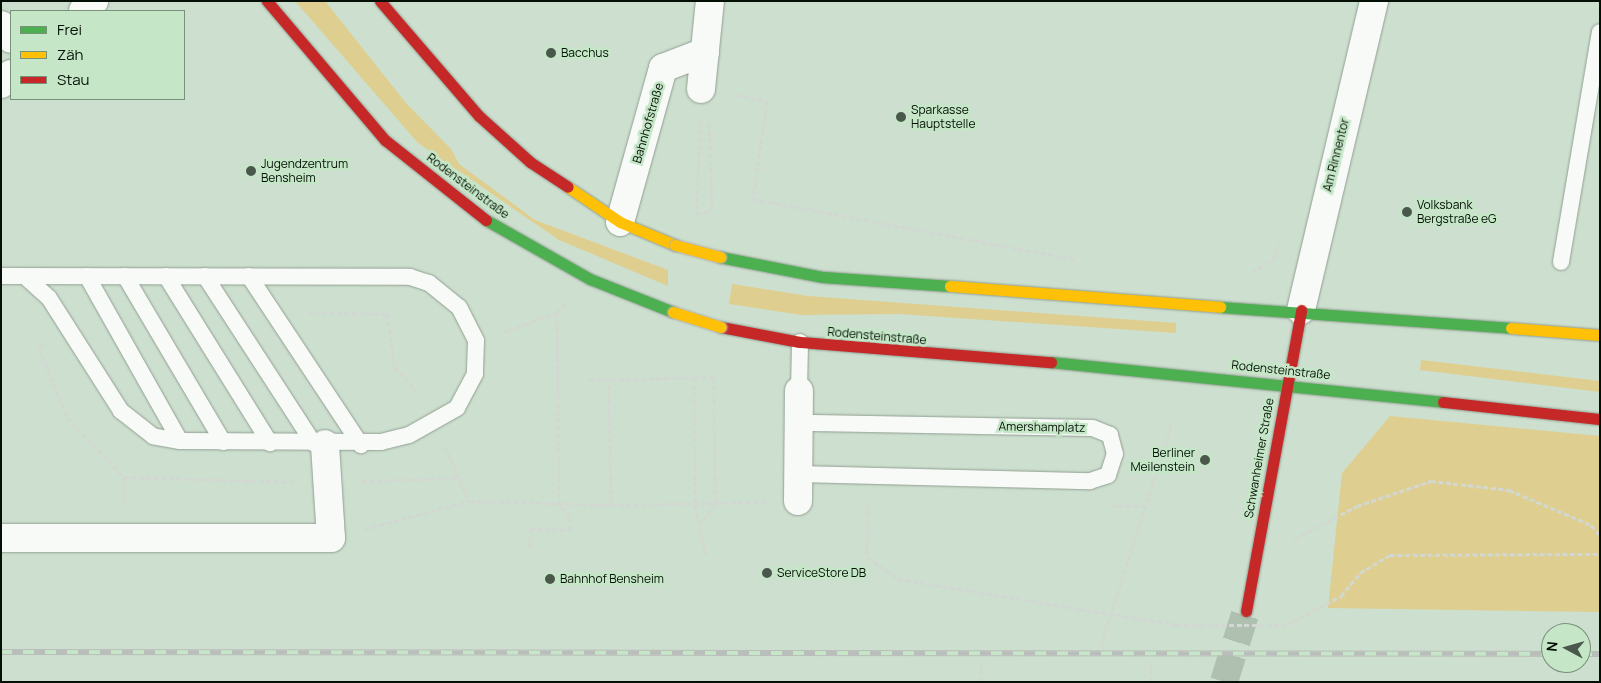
<!DOCTYPE html>
<html>
<head>
<meta charset="utf-8">
<style>
  body { margin:0 }
  #map { position:relative; width:1601px; height:683px; overflow:hidden; background:#cddfce; font-family:Manrope,sans-serif }
  div>[style] { position:absolute }
  .green>* { inset:0; background:#decf90 }
  .secondary-tunnel>* { height:28px; margin-top:-14px; transform-origin:0; background:repeating-linear-gradient(90deg,#afc0b0 0 28px,transparent 0 42px) }
  .path>* { height:3px; margin-top:-1.5px; transform-origin:0; background:repeating-linear-gradient(90deg,#d2d7d2 0 5px,transparent 0 7.5px) }
  .roads { filter:drop-shadow(0 0 1px #919f92) drop-shadow(0 0 1px #919f92) }
  .lane>* { height:16px; margin:-8px; padding:0 8px; transform-origin:8px; border-radius:8px; background:#f8faf8 }
  .street>* { height:28px; margin:-14px; padding:0 14px; transform-origin:14px; border-radius:14px; background:#f8faf8 }
  .fast>* { height:11px; margin:-5.5px; padding:0 5.5px; transform-origin:5.5px; border-radius:5.5px; background:#4caf50 }
  .slow>* { height:11px; margin:-5.5px; padding:0 5.5px; transform-origin:5.5px; border-radius:5.5px; background:#ffc107 }
  .jam>* { height:11px; margin:-5.5px; padding:0 5.5px; transform-origin:5.5px; border-radius:5.5px; background:#c62828 }
  .rail>* { height:5.5px; margin-top:-2.75px; transform-origin:0; background:repeating-linear-gradient(90deg,#c5e7c7 0 11px,#b9beba 0 22px); box-sizing:border-box; border-block:1px solid #b9beba }
  .path-bridge>* { height:3px; margin-top:-1.5px; transform-origin:0; background:repeating-linear-gradient(90deg,#d2d7d2 0 5px,transparent 0 7.5px) }
  .bridges { filter:drop-shadow(0 0 1px #afafb0) drop-shadow(0 0 1px #afafb0) }
  .slow-bridge>* { height:11px; margin:-5.5px; padding:0 5.5px; transform-origin:5.5px; border-radius:5.5px; background:#ffc107 }
  .dots>* { width:14px; height:14px; translate:-50% -50%; box-sizing:border-box; border:2px solid #c5e7c7; border-radius:50% }
  span { translate:-50% -50%; white-space:nowrap; text-align:center; line-height:1.15; -webkit-text-stroke:5px #c5e7c7; paint-order:stroke }
  .poi-label { font-size:12px; color:#040f05 }
  .left { translate:0 -50%; text-align:left }
  .right { translate:-100% -50%; text-align:right }
  .street-label { font-size:12px; color:#040f05 }
  .frame { position:absolute; inset:0; border:2px solid #040f05; pointer-events:none }
  .legend { position:absolute; left:10px; top:10px; width:175px; height:90px; box-sizing:border-box; background:#c5e7c7; border:1px solid #789179; margin:0; padding:6px 9px; list-style:none; font-size:15px; color:#040f05 }
  .legend li { display:flex; align-items:center; gap:10px; height:25px }
  .legend b { width:25px; border:1px solid #789179 }
  .north { position:absolute; left:1541px; top:623px; width:50px; height:50px; box-sizing:border-box; background:#c5e7c7; border:1px solid #789179; border-radius:50%; rotate:276deg; font-size:14px; font-weight:700; line-height:20px; text-align:center; color:#040f05 }
  .north::after { content:''; display:block; margin:auto; width:18px; height:22px; background:#4a584b; clip-path:polygon(50% 0,100% 100%,50% 72%,0 100%) }
</style>
</head>
<body>
<div id="map">
  <div class="green">
    <i style="clip-path:polygon(295px 1px,325px 1px,406px 103px,451px 149px,459px 164px,535px 220px,668px 270px,668px 286px,559px 240px,418px 143px)"></i>
    <i style="clip-path:polygon(732px 284px,808px 296px,1176px 323px,1176px 333px,899px 314px,801px 315px,729px 304px)"></i>
    <i style="clip-path:polygon(1421px 360px,1600px 381px,1600px 392px,1420px 370px)"></i>
    <i style="clip-path:polygon(1390px 416px,1600px 436px,1600px 612px,1328px 608px,1342px 473px)"></i>
  </div>
  <div class="secondary-tunnel">
    <i style="left:1224px;top:682px;width:74px;rotate:-72.8deg"></i>
  </div>
  <div class="path">
    <i style="left:736px;top:95px;width:32px;rotate:11deg"></i>
    <i style="left:767px;top:101px;width:99px;rotate:98.1deg"></i>
    <i style="left:753px;top:199px;width:328px;rotate:10.6deg"></i>
    <i style="left:700px;top:122px;width:92px;rotate:91.9deg"></i>
    <i style="left:697px;top:214px;width:16px;rotate:-15deg"></i>
    <i style="left:712px;top:210px;width:89px;rotate:-91.9deg"></i>
    <i style="left:1252px;top:272px;width:24px;rotate:-30deg"></i>
    <i style="left:1273px;top:260px;width:17px;rotate:-69deg"></i>
    <i style="left:307px;top:312px;width:80px;rotate:1.4deg"></i>
    <i style="left:387px;top:314px;width:54px;rotate:81.4deg"></i>
    <i style="left:395px;top:367px;width:39px;rotate:48deg"></i>
    <i style="left:503px;top:332px;width:57px;rotate:-19.4deg"></i>
    <i style="left:44px;top:343px;width:8px;rotate:130deg"></i>
    <i style="left:39px;top:349px;width:74px;rotate:67.6deg"></i>
    <i style="left:67px;top:417px;width:83px;rotate:46.5deg"></i>
    <i style="left:124px;top:477px;width:27px;rotate:88deg"></i>
    <i style="left:609px;top:377px;width:128px;rotate:89.1deg"></i>
    <i style="left:694px;top:377px;width:128px;rotate:89.6deg"></i>
    <i style="left:695px;top:505px;width:52px;rotate:77.8deg"></i>
    <i style="left:589px;top:380px;width:125px;rotate:-1.4deg"></i>
    <i style="left:714px;top:377px;width:127px;rotate:89.5deg"></i>
    <i style="left:715px;top:504px;width:25px;rotate:124deg"></i>
    <i style="left:445px;top:446px;width:60px;rotate:66.4deg"></i>
    <i style="left:124px;top:477px;width:169px;rotate:1.7deg"></i>
    <i style="left:362px;top:481px;width:97px;rotate:-1.8deg"></i>
    <i style="left:868px;top:504px;width:53px;rotate:91.1deg"></i>
    <i style="left:867px;top:557px;width:38px;rotate:35deg"></i>
    <i style="left:898px;top:579px;width:183px;rotate:9.4deg"></i>
    <i style="left:1111px;top:506px;width:32px"></i>
    <i style="left:365px;top:529px;width:108px;rotate:-15.1deg"></i>
    <i style="left:469px;top:501px;width:142px;rotate:1.6deg"></i>
    <i style="left:611px;top:505px;width:154px;rotate:-1.1deg"></i>
    <i style="left:1294px;top:539px;width:71px;rotate:-27.6deg"></i>
    <i style="left:1357px;top:506px;width:78px;rotate:-18.7deg"></i>
    <i style="left:1431px;top:481px;width:79px;rotate:6.6deg"></i>
    <i style="left:1509px;top:490px;width:89px;rotate:23.1deg"></i>
    <i style="left:1591px;top:525px;width:13px;rotate:48deg"></i>
    <i style="left:530px;top:548px;width:19px;rotate:-90deg"></i>
    <i style="left:530px;top:529px;width:40px;rotate:1.4deg"></i>
    <i style="left:570px;top:530px;width:14px;rotate:-90deg"></i>
    <i style="left:570px;top:516px;width:16px;rotate:-135deg"></i>
    <i style="left:559px;top:505px;width:192px;rotate:-90.6deg"></i>
    <i style="left:557px;top:313px;width:12px;rotate:-48deg"></i>
    <i style="left:1135px;top:618px;width:43px;rotate:9.5deg"></i>
    <i style="left:1286px;top:625px;width:62px;rotate:-27.8deg"></i>
    <i style="left:1341px;top:596px;width:30px;rotate:-50deg"></i>
    <i style="left:1360px;top:573px;width:35px;rotate:-31deg"></i>
    <i style="left:1390px;top:555px;width:210px;rotate:-0.3deg"></i>
    <i style="left:1101px;top:645px;width:232px;rotate:-72.2deg"></i>
    <i style="left:694px;top:680px;width:18px;rotate:3deg"></i>
    <i style="left:981px;top:682px;width:22px;rotate:-90deg"></i>
    <i style="left:1151px;top:682px;width:21px;rotate:-90deg"></i>
  </div>
  <div class="roads">
    <div class="lane">
      <i style="left:1561px;top:262px;width:233px;rotate:-80.4deg"></i>
      <i style="left:1px;top:276px;width:409px;rotate:0.1deg"></i>
      <i style="left:410px;top:277px;width:20px;rotate:18deg"></i>
      <i style="left:429px;top:283px;width:38px;rotate:39deg"></i>
      <i style="left:459px;top:307px;width:38px;rotate:63deg"></i>
      <i style="left:476px;top:341px;width:33px;rotate:92deg"></i>
      <i style="left:475px;top:374px;width:38px;rotate:118deg"></i>
      <i style="left:457px;top:408px;width:55px;rotate:150.6deg"></i>
      <i style="left:409px;top:435px;width:29px;rotate:166deg"></i>
      <i style="left:381px;top:442px;width:201px;rotate:-179.7deg"></i>
      <i style="left:180px;top:441px;width:27px;rotate:-170deg"></i>
      <i style="left:153px;top:436px;width:41px;rotate:-142deg"></i>
      <i style="left:121px;top:411px;width:134px;rotate:-122.5deg"></i>
      <i style="left:49px;top:298px;width:31px;rotate:-138deg"></i>
      <i style="left:87px;top:276px;width:189px;rotate:60.6deg"></i>
      <i style="left:125px;top:276px;width:193px;rotate:59.4deg"></i>
      <i style="left:166px;top:276px;width:197px;rotate:58.1deg"></i>
      <i style="left:205px;top:276px;width:200px;rotate:57deg"></i>
      <i style="left:249px;top:276px;width:203px;rotate:56.5deg"></i>
      <i style="left:799px;top:391px;width:49px;rotate:-88.8deg"></i>
      <i style="left:798px;top:474px;width:292px;rotate:1.4deg"></i>
      <i style="left:1090px;top:481px;width:19px;rotate:-18deg"></i>
      <i style="left:1108px;top:475px;width:22px;rotate:-72deg"></i>
      <i style="left:1115px;top:454px;width:20px;rotate:-105deg"></i>
      <i style="left:1110px;top:435px;width:18px;rotate:-158deg"></i>
      <i style="left:1093px;top:428px;width:294px;rotate:-179deg"></i>
    </div>
    <div class="street">
      <i style="left:83px;top:11px;width:15px;rotate:-42deg"></i>
      <i style="left:1px;top:25px;width:17px;rotate:54deg"></i>
      <i style="left:1px;top:84px;width:14px;rotate:-45deg"></i>
      <i style="left:701px;top:89px;width:88px;rotate:-84.2deg"></i>
      <i style="left:620px;top:222px;width:160px;rotate:-74.4deg"></i>
      <i style="left:663px;top:68px;width:45px;rotate:-20.9deg"></i>
      <i style="left:1301px;top:310px;width:318px;rotate:-76.7deg"></i>
      <i style="left:798px;top:501px;width:110px;rotate:-89.5deg"></i>
      <i style="left:1px;top:538px;width:330px"></i>
      <i style="left:331px;top:538px;width:94px;rotate:-93.7deg"></i>
    </div>
    <div class="fast">
      <i style="left:486px;top:220px;width:120px;rotate:29.6deg"></i>
      <i style="left:590px;top:279px;width:89px;rotate:21.7deg"></i>
      <i style="left:720px;top:257px;width:105px;rotate:11deg"></i>
      <i style="left:823px;top:277px;width:127px;rotate:4.1deg"></i>
      <i style="left:1220px;top:307px;width:292px;rotate:4.1deg"></i>
      <i style="left:1051px;top:362px;width:394px;rotate:5.8deg"></i>
    </div>
    <div class="slow">
      <i style="left:568px;top:187px;width:63px;rotate:33.9deg"></i>
      <i style="left:620px;top:222px;width:60px;rotate:22.7deg"></i>
      <i style="left:950px;top:286px;width:271px;rotate:4.4deg"></i>
      <i style="left:1511px;top:328px;width:89px;rotate:4.5deg"></i>
    </div>
    <div class="jam">
      <i style="left:267px;top:1px;width:182px;rotate:49.7deg"></i>
      <i style="left:385px;top:140px;width:129px;rotate:38.4deg"></i>
      <i style="left:380px;top:1px;width:152px;rotate:49.3deg"></i>
      <i style="left:479px;top:116px;width:69px;rotate:42deg"></i>
      <i style="left:530px;top:162px;width:45px;rotate:33.3deg"></i>
      <i style="left:721px;top:327px;width:80px;rotate:10.8deg"></i>
      <i style="left:800px;top:342px;width:252px;rotate:4.6deg"></i>
      <i style="left:1443px;top:402px;width:158px;rotate:6.2deg"></i>
      <i style="left:1246px;top:611px;width:306px;rotate:-79.6deg"></i>
    </div>
  </div>
  <div class="rail">
    <i style="left:1px;top:652px;width:1550px;rotate:0.07deg"></i>
    <i style="left:1581px;top:654px;width:19px"></i>
  </div>
  <div class="path-bridge">
    <i style="left:1079px;top:609px;width:57px;rotate:9.1deg"></i>
    <i style="left:1177px;top:625px;width:109px"></i>
  </div>
  <div class="bridges">
    <div class="slow-bridge">
      <i style="left:675px;top:245px;width:47px;rotate:14.9deg"></i>
      <i style="left:673px;top:312px;width:50px;rotate:17.4deg"></i>
    </div>
  </div>
  <div class="dots">
    <i style="left:551px;top:53px;background:#4a584b"></i>
    <i style="left:901px;top:117px;background:#4a584b"></i>
    <i style="left:251px;top:171px;background:#4a584b"></i>
    <i style="left:1407px;top:212px;background:#4a584b"></i>
    <i style="left:1205px;top:460px;background:#4a584b"></i>
    <i style="left:767px;top:573px;background:#4a584b"></i>
    <i style="left:550px;top:579px;background:#4a584b"></i>
  </div>
  <div class="poi-label">
    <span class="left" style="left:561px;top:53px">Bacchus</span>
    <span class="left" style="left:911px;top:117px">Sparkasse<br>Hauptstelle</span>
    <span class="left" style="left:261px;top:171px">Jugendzentrum<br>Bensheim</span>
    <span class="left" style="left:1417px;top:212px">Volksbank<br>Bergstraße eG</span>
    <span class="right" style="left:1195px;top:460px">Berliner<br>Meilenstein</span>
    <span class="left" style="left:777px;top:573px">ServiceStore DB</span>
    <span class="left" style="left:560px;top:579px">Bahnhof Bensheim</span>
  </div>
  <div class="street-label">
    <span style="left:648px;top:123px;rotate:-74deg">Bahnhofstraße</span>
    <span style="left:1336px;top:155px;rotate:-76deg">Am Rinnentor</span>
    <span style="left:468px;top:186px;rotate:37deg">Rodensteinstraße</span>
    <span style="left:877px;top:336px;rotate:5deg">Rodensteinstraße</span>
    <span style="left:1281px;top:370px;rotate:6deg">Rodensteinstraße</span>
    <span style="left:1042px;top:427px;rotate:1deg">Amershamplatz</span>
    <span style="left:1259px;top:458px;rotate:-80deg">Schwanheimer Straße</span>
  </div>
  <div class="frame"></div>
  <ul class="legend">
  <li><b style="height:6px;background:#4caf50"></b>Frei</li>
  <li><b style="height:6px;background:#ffc107"></b>Zäh</li>
  <li><b style="height:6px;background:#c62828"></b>Stau</li>
  </ul>
  <div class="north">N</div>
</div>
</body>
</html>
